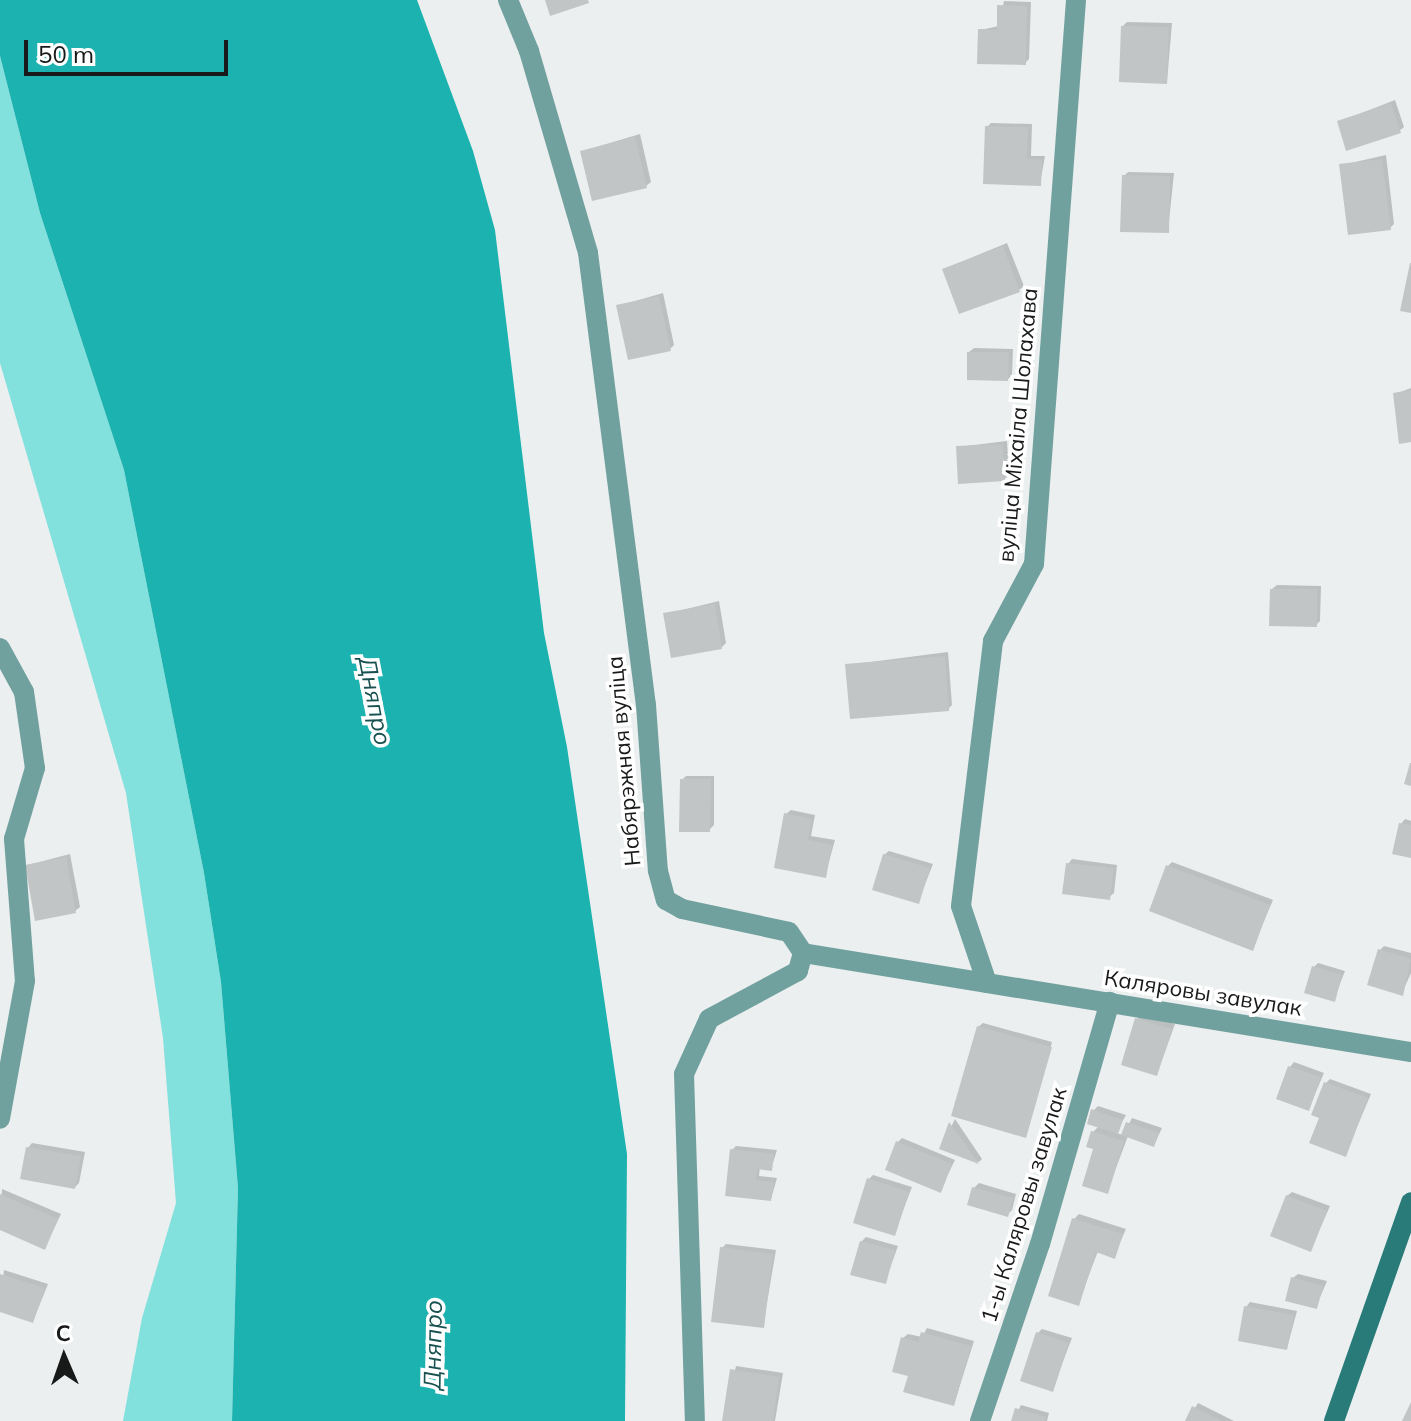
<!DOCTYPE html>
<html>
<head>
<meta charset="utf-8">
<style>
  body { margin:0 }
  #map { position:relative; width:1411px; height:1421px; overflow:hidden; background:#ebefef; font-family:Mulish,sans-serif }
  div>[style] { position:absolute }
  .green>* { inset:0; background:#82e0dd }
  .water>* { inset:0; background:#1bb2af }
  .shadow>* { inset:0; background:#0003 }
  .building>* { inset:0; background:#c2c5c5 }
  .minor>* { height:20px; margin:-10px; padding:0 10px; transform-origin:10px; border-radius:10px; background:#71a19f }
  .secondary>* { height:20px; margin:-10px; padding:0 10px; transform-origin:10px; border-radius:10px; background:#287b79 }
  span { translate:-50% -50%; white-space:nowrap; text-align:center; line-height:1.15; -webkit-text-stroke:7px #fff; paint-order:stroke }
  .street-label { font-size:22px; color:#181a19 }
  .water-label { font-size:24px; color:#18514f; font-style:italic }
  .north { position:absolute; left:24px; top:1317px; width:80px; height:80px; -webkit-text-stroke:6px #fff; paint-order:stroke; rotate:358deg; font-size:22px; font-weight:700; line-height:32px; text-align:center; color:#181a19 }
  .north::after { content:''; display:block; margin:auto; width:28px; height:36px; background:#181a19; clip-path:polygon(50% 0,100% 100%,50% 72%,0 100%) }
  .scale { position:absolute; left:24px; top:40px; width:204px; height:36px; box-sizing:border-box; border:4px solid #181a19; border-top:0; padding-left:10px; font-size:24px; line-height:28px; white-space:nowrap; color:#181a19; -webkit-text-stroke:6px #fff; paint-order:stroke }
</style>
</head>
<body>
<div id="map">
  <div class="green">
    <i style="clip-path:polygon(0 56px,40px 213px,124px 470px,204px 873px,221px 982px,238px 1188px,232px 1421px,123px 1421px,142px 1318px,176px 1203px,163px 1038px,126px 793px,0 363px)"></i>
  </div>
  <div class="water">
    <i style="clip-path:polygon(0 0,417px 0,473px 151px,495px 230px,544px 633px,567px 747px,627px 1154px,625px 1421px,232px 1421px,238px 1188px,221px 982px,204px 873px,124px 470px,40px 213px,0 56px)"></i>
  </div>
  <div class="shadow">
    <i style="clip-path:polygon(1004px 1px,1031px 2px,1029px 59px,1025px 63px,980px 30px,999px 26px)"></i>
    <i style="clip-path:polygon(1127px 22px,1172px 23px,1167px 82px,1122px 27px)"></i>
    <i style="clip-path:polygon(1395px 100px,1404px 127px,1399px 131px,1339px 122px)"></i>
    <i style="clip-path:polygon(991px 123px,1032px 124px,1031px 156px,1045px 156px,1040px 184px,987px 127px)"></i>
    <i style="clip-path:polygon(640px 134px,651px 182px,646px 186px,583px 151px)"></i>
    <i style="clip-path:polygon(1386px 155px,1394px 224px,1390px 228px,1342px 165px)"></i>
    <i style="clip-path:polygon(1128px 172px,1174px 173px,1168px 231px,1124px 176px)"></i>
    <i style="clip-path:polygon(1007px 243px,1024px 286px,1019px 290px,944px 269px)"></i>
    <i style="clip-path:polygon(663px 293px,674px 345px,670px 349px,618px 306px)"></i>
    <i style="clip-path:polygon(974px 348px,1013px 349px,1012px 375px,1008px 379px,969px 352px)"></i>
    <i style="clip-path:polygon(1411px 388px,1411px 440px,1395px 394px)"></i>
    <i style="clip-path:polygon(1007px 441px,1009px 475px,1004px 479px,958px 447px)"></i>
    <i style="clip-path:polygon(1277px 585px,1321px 586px,1320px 621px,1316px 625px,1272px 589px)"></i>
    <i style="clip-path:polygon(719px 601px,726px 643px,722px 647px,666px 614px)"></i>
    <i style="clip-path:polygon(948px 652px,952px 705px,948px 709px,847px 665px)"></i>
    <i style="clip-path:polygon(686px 776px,714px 776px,714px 825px,709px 830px,682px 780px)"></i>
    <i style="clip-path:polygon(791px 810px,815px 815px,811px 836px,835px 840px,825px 876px,786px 814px)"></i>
    <i style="clip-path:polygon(1405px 819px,1411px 821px,1411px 856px,1401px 824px)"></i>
    <i style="clip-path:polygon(889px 851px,933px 864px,918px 902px,884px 855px)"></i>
    <i style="clip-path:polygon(70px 854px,80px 907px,75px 911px,28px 865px)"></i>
    <i style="clip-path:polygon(1072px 859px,1117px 865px,1114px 893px,1109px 897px,1068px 864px)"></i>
    <i style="clip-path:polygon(1172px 862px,1273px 900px,1252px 949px,1168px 866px)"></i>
    <i style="clip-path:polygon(1384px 946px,1411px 953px,1411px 973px,1402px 993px,1380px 950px)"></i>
    <i style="clip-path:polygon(1318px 963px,1345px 971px,1334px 999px,1314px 967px)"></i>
    <i style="clip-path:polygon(1141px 1014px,1175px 1024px,1157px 1074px,1137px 1019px)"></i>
    <i style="clip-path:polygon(983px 1023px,1052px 1042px,1026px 1136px,978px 1027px)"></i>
    <i style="clip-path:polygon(1294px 1062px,1324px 1073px,1309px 1108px,1290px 1067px)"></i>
    <i style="clip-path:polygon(1330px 1079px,1371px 1094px,1345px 1155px,1326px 1083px)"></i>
    <i style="clip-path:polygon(1098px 1106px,1126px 1115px,1116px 1133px,1123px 1135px,1132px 1118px,1162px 1128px,1154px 1145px,1128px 1136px,1107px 1192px,1093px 1132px,1099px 1126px,1093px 1111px)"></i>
    <i style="clip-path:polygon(955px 1119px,982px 1159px,979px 1162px,941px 1147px)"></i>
    <i style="clip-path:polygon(902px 1138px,955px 1160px,940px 1190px,898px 1142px)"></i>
    <i style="clip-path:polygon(32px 1143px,85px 1152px,79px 1183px,75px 1187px,28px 1148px)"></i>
    <i style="clip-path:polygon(736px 1146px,777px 1150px,771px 1169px,760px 1167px,759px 1176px,777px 1178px,771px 1199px,732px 1150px)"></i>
    <i style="clip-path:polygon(873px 1175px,912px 1187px,894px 1234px,869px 1179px)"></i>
    <i style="clip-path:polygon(979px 1183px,1016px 1194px,1012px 1210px,1007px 1215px,974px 1188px)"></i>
    <i style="clip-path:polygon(2px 1189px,61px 1214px,45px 1247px,0 1228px)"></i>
    <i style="clip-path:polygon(1292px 1192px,1330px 1206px,1311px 1249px,1287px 1196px)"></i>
    <i style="clip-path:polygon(1079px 1214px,1126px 1229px,1114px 1256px,1098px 1251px,1078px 1304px,1074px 1219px)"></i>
    <i style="clip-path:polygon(866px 1237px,898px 1246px,885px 1282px,861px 1242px)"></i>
    <i style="clip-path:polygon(726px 1244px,776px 1250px,763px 1326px,722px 1248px)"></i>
    <i style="clip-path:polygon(4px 1270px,48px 1284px,33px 1321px,0 1310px)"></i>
    <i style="clip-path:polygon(1298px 1274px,1327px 1281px,1316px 1307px,1293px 1278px)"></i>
    <i style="clip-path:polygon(1250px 1302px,1297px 1311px,1287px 1348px,1246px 1307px)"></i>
    <i style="clip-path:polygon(927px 1328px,974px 1341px,954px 1404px,910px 1375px,903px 1338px,908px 1334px,922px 1337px)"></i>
    <i style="clip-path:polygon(1042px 1329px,1072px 1338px,1052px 1390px,1038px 1333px)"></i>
    <i style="clip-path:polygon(736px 1366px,783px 1373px,775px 1421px,724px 1421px)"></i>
    <i style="clip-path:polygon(1198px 1403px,1234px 1421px,1187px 1421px)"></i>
    <i style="clip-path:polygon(1021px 1405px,1049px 1413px,1047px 1421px,1013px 1421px)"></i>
  </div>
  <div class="building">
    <i style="clip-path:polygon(545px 0,588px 0,589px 3px,550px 16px)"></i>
    <i style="clip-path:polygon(997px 5px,1027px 6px,1026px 65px,977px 64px,978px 29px,997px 30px)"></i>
    <i style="clip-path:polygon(1121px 26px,1169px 27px,1167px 84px,1119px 82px)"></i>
    <i style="clip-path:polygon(1391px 103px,1401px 133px,1346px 151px,1337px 121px)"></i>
    <i style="clip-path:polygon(985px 126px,1028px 127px,1027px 159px,1042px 160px,1041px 186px,983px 184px)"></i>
    <i style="clip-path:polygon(635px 137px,647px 188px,592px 201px,580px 151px)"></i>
    <i style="clip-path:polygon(1382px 159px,1391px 230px,1348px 235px,1339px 164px)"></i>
    <i style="clip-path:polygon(1122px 175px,1170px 176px,1169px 233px,1120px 232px)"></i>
    <i style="clip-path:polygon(1003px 246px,1020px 292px,959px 314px,942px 269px)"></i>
    <i style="clip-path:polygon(1410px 263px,1411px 263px,1411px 313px,1400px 311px)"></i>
    <i style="clip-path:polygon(659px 296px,671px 351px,628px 360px,616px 305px)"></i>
    <i style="clip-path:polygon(967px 352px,1009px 352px,1008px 381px,967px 380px)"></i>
    <i style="clip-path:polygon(1411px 390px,1411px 442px,1399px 444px,1393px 393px)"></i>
    <i style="clip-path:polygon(1003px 444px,1005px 481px,958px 484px,956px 446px)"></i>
    <i style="clip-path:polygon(1270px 589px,1317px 589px,1317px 627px,1269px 626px)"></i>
    <i style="clip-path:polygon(715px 604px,722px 649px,671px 658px,663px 613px)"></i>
    <i style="clip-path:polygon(945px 656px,949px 711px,850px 719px,845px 664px)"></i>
    <i style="clip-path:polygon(1410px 763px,1411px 763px,1411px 786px,1404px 784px)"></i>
    <i style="clip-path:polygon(680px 779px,711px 779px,710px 832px,679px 832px)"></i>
    <i style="clip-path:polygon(784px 813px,812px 819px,808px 840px,832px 845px,826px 878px,774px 868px)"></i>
    <i style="clip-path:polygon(1399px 823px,1411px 825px,1411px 858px,1392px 854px)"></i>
    <i style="clip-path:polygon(883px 854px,930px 868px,919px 904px,872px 890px)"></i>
    <i style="clip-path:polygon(66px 857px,76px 913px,35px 921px,25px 865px)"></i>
    <i style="clip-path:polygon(1066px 863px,1114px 868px,1110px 900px,1062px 894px)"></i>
    <i style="clip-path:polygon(1166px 865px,1270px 905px,1253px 951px,1149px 911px)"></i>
    <i style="clip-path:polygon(1378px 949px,1411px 959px,1403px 996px,1367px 985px)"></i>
    <i style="clip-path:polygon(1312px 966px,1342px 975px,1335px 1002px,1304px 993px)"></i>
    <i style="clip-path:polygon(1135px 1018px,1172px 1029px,1157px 1076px,1121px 1065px)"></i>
    <i style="clip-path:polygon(977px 1026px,1052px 1047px,1026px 1138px,951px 1116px)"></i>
    <i style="clip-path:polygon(1288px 1066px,1321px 1077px,1309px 1111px,1276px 1099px)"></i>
    <i style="clip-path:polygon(1324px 1082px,1368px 1098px,1346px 1157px,1309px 1143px,1319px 1118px,1311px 1115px)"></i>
    <i style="clip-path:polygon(1091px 1109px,1123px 1120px,1118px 1134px,1087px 1124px)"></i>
    <i style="clip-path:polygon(949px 1122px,979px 1164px,939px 1149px)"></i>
    <i style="clip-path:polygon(1126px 1122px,1159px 1133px,1154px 1147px,1121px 1135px)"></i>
    <i style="clip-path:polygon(1091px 1131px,1124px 1141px,1108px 1194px,1082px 1186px,1093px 1149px,1086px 1147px)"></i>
    <i style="clip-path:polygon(896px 1141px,952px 1164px,941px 1193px,885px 1170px)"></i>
    <i style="clip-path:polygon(26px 1147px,81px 1156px,75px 1189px,20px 1179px)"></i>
    <i style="clip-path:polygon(730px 1149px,774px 1154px,772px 1171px,757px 1169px,756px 1180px,774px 1182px,771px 1201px,725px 1196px)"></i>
    <i style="clip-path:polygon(867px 1178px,909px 1192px,895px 1236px,853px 1223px)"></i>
    <i style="clip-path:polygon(972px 1187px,1013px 1198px,1008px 1217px,967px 1205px)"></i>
    <i style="clip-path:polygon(0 1194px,58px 1219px,45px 1250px,0 1230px)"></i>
    <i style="clip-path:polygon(1286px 1195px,1327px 1211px,1311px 1252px,1270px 1236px)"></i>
    <i style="clip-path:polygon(1072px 1218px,1123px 1234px,1115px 1259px,1096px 1252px,1079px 1306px,1048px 1296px)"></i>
    <i style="clip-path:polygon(860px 1241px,895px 1250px,886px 1284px,850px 1275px)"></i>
    <i style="clip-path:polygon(720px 1247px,773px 1254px,764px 1328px,711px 1322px)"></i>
    <i style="clip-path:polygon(0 1274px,45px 1288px,33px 1323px,0 1312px)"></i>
    <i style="clip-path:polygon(1291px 1277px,1323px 1286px,1317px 1309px,1285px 1301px)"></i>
    <i style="clip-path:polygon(1244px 1306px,1294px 1315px,1287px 1350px,1238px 1341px)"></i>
    <i style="clip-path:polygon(921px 1332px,971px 1346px,954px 1406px,903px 1392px,908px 1376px,892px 1372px,901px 1337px,918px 1342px)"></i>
    <i style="clip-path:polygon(1036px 1332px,1069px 1343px,1053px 1392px,1020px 1381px)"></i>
    <i style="clip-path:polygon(730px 1369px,779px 1377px,773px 1421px,722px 1421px)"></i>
    <i style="clip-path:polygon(1411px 1402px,1411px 1421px,1402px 1421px)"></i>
    <i style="clip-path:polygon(1192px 1406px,1222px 1421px,1185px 1421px)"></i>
    <i style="clip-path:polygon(1015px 1408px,1046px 1417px,1045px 1421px,1011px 1421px)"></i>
  </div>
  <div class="minor">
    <i style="left:508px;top:0;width:55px;rotate:67.6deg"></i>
    <i style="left:529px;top:51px;width:210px;rotate:73.7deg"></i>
    <i style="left:588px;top:253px;width:456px;rotate:82.7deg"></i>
    <i style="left:646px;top:705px;width:166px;rotate:85.9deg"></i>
    <i style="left:658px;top:871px;width:30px;rotate:75deg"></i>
    <i style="left:666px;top:900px;width:18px;rotate:29deg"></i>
    <i style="left:682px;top:909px;width:109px;rotate:12.1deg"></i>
    <i style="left:789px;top:932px;width:25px;rotate:56deg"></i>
    <i style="left:803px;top:953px;width:19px;rotate:106deg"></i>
    <i style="left:798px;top:971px;width:101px;rotate:151.7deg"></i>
    <i style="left:709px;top:1019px;width:60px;rotate:114.4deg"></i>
    <i style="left:684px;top:1074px;width:347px;rotate:88.2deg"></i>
    <i style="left:0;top:648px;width:50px;rotate:61.4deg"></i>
    <i style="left:24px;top:692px;width:77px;rotate:81.8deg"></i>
    <i style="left:35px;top:768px;width:74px;rotate:106.5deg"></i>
    <i style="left:14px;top:839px;width:142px;rotate:85.6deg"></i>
    <i style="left:25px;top:981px;width:140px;rotate:100.3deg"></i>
    <i style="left:803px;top:953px;width:616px;rotate:9.25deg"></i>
    <i style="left:987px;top:983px;width:81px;rotate:-108.7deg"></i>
    <i style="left:961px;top:906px;width:267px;rotate:-83.1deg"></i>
    <i style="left:993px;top:641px;width:87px;rotate:-62deg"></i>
    <i style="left:1034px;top:564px;width:566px;rotate:-85.74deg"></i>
    <i style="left:980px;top:1421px;width:187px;rotate:-71.3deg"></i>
    <i style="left:1040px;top:1244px;width:252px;rotate:-73.9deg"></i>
  </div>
  <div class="secondary">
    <i style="left:1334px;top:1421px;width:232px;rotate:-70.6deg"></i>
  </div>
  <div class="street-label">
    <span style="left:1018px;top:425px;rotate:-85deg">вуліца Міхаіла Шолахава</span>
    <span style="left:624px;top:761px;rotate:-95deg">Набярэжная вуліца</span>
    <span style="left:1203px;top:993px;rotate:9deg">Каляровы завулак</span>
    <span style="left:1024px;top:1205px;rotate:-73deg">1-ы Каляровы завулак</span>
  </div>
  <div class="water-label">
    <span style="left:375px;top:701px;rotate:79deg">Дняпро</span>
    <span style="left:433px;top:1345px;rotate:-89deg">Дняпро</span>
  </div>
  <div class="north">С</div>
  <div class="scale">50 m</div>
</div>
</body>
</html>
